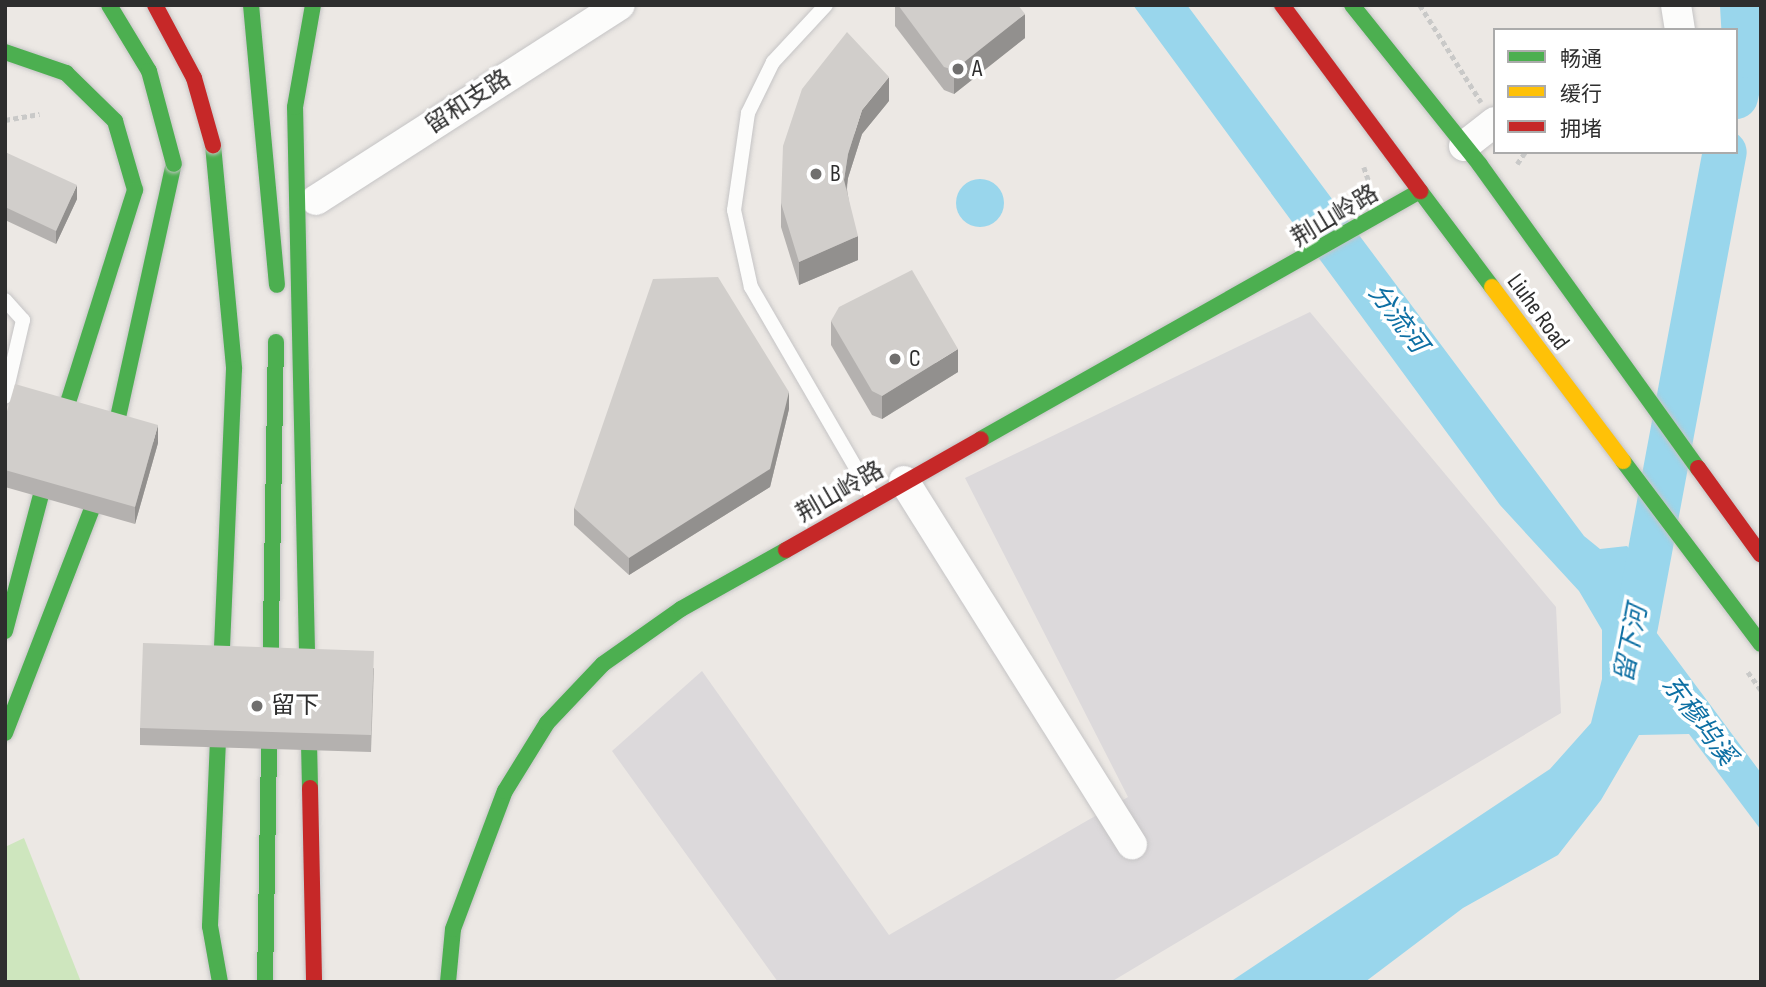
<!DOCTYPE html>
<html>
<head>
<meta charset="utf-8">
<style>
  body { margin:0 }
  #map { position:relative; width:1766px; height:987px; overflow:hidden; background:#ece8e4; font-family:"Sofia Sans Condensed","Noto Sans SC",sans-serif }
  div>[style] { position:absolute }
  .industrial>* { inset:0; background:#dcd9db }
  .green>* { inset:0; background:#cee6be }
  .water>* { inset:0; background:#99d6ec }
  .round { border-radius:50% }
  .river>* { height:44px; margin:-22px; padding:0 22px; transform-origin:22px; border-radius:22px; background:#99d6ec }
  .path>* { height:4.5px; margin-top:-2.25px; transform-origin:0; background:repeating-linear-gradient(90deg,#c9c9c8 0 5px,transparent 0 8.5px) }
  .roads { filter:drop-shadow(0 0 2px #c5c4c5) drop-shadow(0 0 2px #c5c4c5) }
  .lane>* { height:14px; margin:-7px; padding:0 7px; transform-origin:7px; border-radius:7px; background:#fcfcfb }
  .street>* { height:30px; margin:-15px; padding:0 15px; transform-origin:15px; border-radius:15px; background:#fcfcfb }
  .fast>* { height:16px; margin:-8px; padding:0 8px; transform-origin:8px; border-radius:8px; background:#4caf50 }
  .slow>* { height:16px; margin:-8px; padding:0 8px; transform-origin:8px; border-radius:8px; background:#ffc107 }
  .jam>* { height:16px; margin:-8px; padding:0 8px; transform-origin:8px; border-radius:8px; background:#c62828 }
  .bridges { filter:drop-shadow(0 0 2px #c6c5c4) drop-shadow(0 0 2px #c6c5c4) }
  .fast-bridge>* { height:16px; margin:-8px; padding:0 8px; transform-origin:8px; border-radius:8px; background:#4caf50 }
  .jam-bridge>* { height:16px; margin:-8px; padding:0 8px; transform-origin:8px; border-radius:8px; background:#c62828 }
  .wall>* { inset:0; background:#b4b1af }
  .shaded-wall>* { inset:0; background:#92908e }
  .building>* { inset:0; background:#d1cecb }
  .dots>* { width:19px; height:19px; translate:-50% -50%; box-sizing:border-box; border:4px solid #fff; border-radius:50% }
  span { translate:-50% -50%; white-space:nowrap; text-align:center; line-height:1.15; -webkit-text-stroke:7px #fff; paint-order:stroke }
  .poi-label { font-size:24px; color:#2e2e2e }
  .left { translate:0 -50%; text-align:left }
  .street-label { font-size:24px; color:#2e2e2e }
  .water-label { font-size:26px; color:#0d6fa3; font-style:italic }
  .frame { position:absolute; inset:0; border:7px solid #2e2e2e; pointer-events:none }
  .legend { position:absolute; left:1493px; top:28px; width:245px; height:126px; box-sizing:border-box; background:#fff; border:2px solid #ababab; margin:0; padding:9px 12px; list-style:none; font-size:21px; color:#2e2e2e }
  .legend li { display:flex; align-items:center; gap:14px; height:35px }
  .legend b { width:35px; border:2px solid #ababab }
</style>
</head>
<body>
<div id="map">
  <div class="industrial">
    <i style="clip-path:polygon(1310px 312px,1556px 607px,1561px 713px,1111px 982px,778px 982px,612px 751px,702px 671px,889px 935px,1128px 797px,965px 478px)"></i>
  </div>
  <div class="green">
    <i style="clip-path:polygon(24px 838px,81px 982px,5px 982px,5px 847px)"></i>
  </div>
  <div class="water">
    <i style="clip-path:polygon(1133px 5px,1187px 5px,1584px 536px,1600px 549px,1627px 546px,1659px 581px,1656px 632px,1761px 773px,1761px 830px,1689px 734px,1639px 735px,1601px 800px,1558px 855px,1463px 908px,1365px 982px,1230px 982px,1550px 769px,1591px 723px,1602px 679px,1602px 630px,1579px 591px,1500px 505px)"></i>
    <i class="round" style="left:956px;top:179px;width:48px;height:48px"></i>
  </div>
  <div class="river">
    <i style="left:1736px;top:97px;width:42px;rotate:-77.6deg"></i>
    <i style="left:1745px;top:56px;width:51px;rotate:-93.4deg"></i>
    <i style="left:1636px;top:626px;width:482px;rotate:-79.4deg"></i>
  </div>
  <div class="path">
    <i style="left:1420px;top:5px;width:115px;rotate:57.8deg"></i>
    <i style="left:5px;top:120px;width:35px;rotate:-10deg"></i>
    <i style="left:1517px;top:164px;width:14px;rotate:-56deg"></i>
    <i style="left:1364px;top:167px;width:18px;rotate:71deg"></i>
    <i style="left:1748px;top:672px;width:22px;rotate:54deg"></i>
  </div>
  <div class="roads">
    <div class="lane">
      <i style="left:826px;top:5px;width:78px;rotate:132.9deg"></i>
      <i style="left:773px;top:62px;width:57px;rotate:116.1deg"></i>
      <i style="left:748px;top:113px;width:98px;rotate:98.2deg"></i>
      <i style="left:734px;top:210px;width:79px;rotate:77.6deg"></i>
      <i style="left:751px;top:287px;width:245px;rotate:59.9deg"></i>
      <i style="left:5px;top:300px;width:27px;rotate:48deg"></i>
      <i style="left:23px;top:320px;width:79px;rotate:103.2deg"></i>
    </div>
    <div class="street">
      <i style="left:1676px;top:5px;width:25px;rotate:81deg"></i>
      <i style="left:1464px;top:146px;width:39px;rotate:-38deg"></i>
      <i style="left:316px;top:200px;width:361px;rotate:-32.7deg"></i>
      <i style="left:904px;top:481px;width:429px;rotate:57.9deg"></i>
    </div>
    <div class="fast">
      <i style="left:251px;top:5px;width:281px;rotate:84.7deg"></i>
      <i style="left:1352px;top:5px;width:205px;rotate:51.3deg"></i>
      <i style="left:1480px;top:165px;width:373px;rotate:54.3deg"></i>
      <i style="left:5px;top:52px;width:65px;rotate:19deg"></i>
      <i style="left:66px;top:73px;width:69px;rotate:44.4deg"></i>
      <i style="left:115px;top:121px;width:72px;rotate:73.8deg"></i>
      <i style="left:135px;top:190px;width:280px;rotate:107.5deg"></i>
      <i style="left:51px;top:457px;width:180px;rotate:104.8deg"></i>
      <i style="left:213px;top:145px;width:225px;rotate:84.6deg"></i>
      <i style="left:234px;top:369px;width:558px;rotate:92.47deg"></i>
      <i style="left:210px;top:926px;width:57px;rotate:79.9deg"></i>
      <i style="left:981px;top:439px;width:504px;rotate:-29.46deg"></i>
      <i style="left:1420px;top:191px;width:120px;rotate:53.1deg"></i>
      <i style="left:1623px;top:461px;width:229px;rotate:53deg"></i>
      <i style="left:5px;top:733px;width:280px;rotate:-68.8deg"></i>
      <i style="left:106px;top:472px;width:315px;rotate:-77.6deg"></i>
      <i style="left:310px;top:788px;width:681px;rotate:-91.26deg"></i>
      <i style="left:295px;top:107px;width:104px;rotate:-80deg"></i>
      <i style="left:265px;top:982px;width:640px;rotate:-89.02deg"></i>
      <i style="left:448px;top:982px;width:53px;rotate:-84.6deg"></i>
      <i style="left:453px;top:929px;width:147px;rotate:-69.4deg"></i>
      <i style="left:505px;top:791px;width:80px;rotate:-58.3deg"></i>
      <i style="left:547px;top:723px;width:81px;rotate:-46.5deg"></i>
      <i style="left:603px;top:664px;width:95px;rotate:-35.2deg"></i>
      <i style="left:681px;top:609px;width:120px;rotate:-29.3deg"></i>
    </div>
    <div class="slow">
      <i style="left:1492px;top:287px;width:218px;rotate:53deg"></i>
    </div>
    <div class="jam">
      <i style="left:1282px;top:5px;width:232px;rotate:53.4deg"></i>
      <i style="left:1698px;top:468px;width:107px;rotate:54.1deg"></i>
      <i style="left:786px;top:550px;width:224px;rotate:-29.6deg"></i>
      <i style="left:310px;top:788px;width:194px;rotate:88.8deg"></i>
    </div>
  </div>
  <div class="bridges">
    <div class="fast-bridge">
      <i style="left:109px;top:5px;width:77px;rotate:58.8deg"></i>
      <i style="left:149px;top:71px;width:96px;rotate:75deg"></i>
    </div>
    <div class="jam-bridge">
      <i style="left:155px;top:5px;width:83px;rotate:61.9deg"></i>
      <i style="left:194px;top:78px;width:70px;rotate:74.2deg"></i>
    </div>
  </div>
  <div class="wall">
    <i style="clip-path:polygon(895px 5px,1018px 5px,1025px 38px,954px 94px,944px 90px,895px 26px)"></i>
    <i style="clip-path:polygon(889px 101px,862px 134px,848px 178px,847px 189px,858px 260px,799px 285px,781px 227px,781px 203px)"></i>
    <i style="clip-path:polygon(5px 152px,77px 199px,56px 244px,5px 220px)"></i>
    <i style="clip-path:polygon(831px 321px,958px 372px,882px 419px,872px 415px,831px 345px)"></i>
    <i style="clip-path:polygon(789px 409px,770px 487px,629px 575px,574px 525px,574px 508px)"></i>
    <i style="clip-path:polygon(5px 418px,158px 443px,135px 524px,5px 487px)"></i>
    <i style="clip-path:polygon(374px 668px,371px 752px,140px 745px,140px 728px)"></i>
  </div>
  <div class="shaded-wall">
    <i style="clip-path:polygon(1025px 14px,1025px 38px,954px 94px,954px 70px)"></i>
    <i style="clip-path:polygon(889px 77px,889px 101px,862px 134px,848px 178px,844px 204px,844px 180px,848px 154px,862px 110px)"></i>
    <i style="clip-path:polygon(77px 185px,77px 199px,56px 244px,56px 231px)"></i>
    <i style="clip-path:polygon(858px 236px,858px 260px,799px 285px,799px 262px)"></i>
    <i style="clip-path:polygon(958px 349px,958px 372px,882px 419px,882px 396px)"></i>
    <i style="clip-path:polygon(789px 392px,789px 409px,770px 487px,629px 575px,629px 558px)"></i>
    <i style="clip-path:polygon(158px 425px,158px 443px,135px 524px,135px 507px)"></i>
  </div>
  <div class="building">
    <i style="clip-path:polygon(898px 5px,1018px 5px,1025px 14px,954px 70px,944px 67px)"></i>
    <i style="clip-path:polygon(847px 32px,889px 77px,862px 110px,848px 154px,844px 180px,858px 236px,799px 262px,781px 203px,783px 146px,802px 89px)"></i>
    <i style="clip-path:polygon(5px 152px,77px 185px,56px 231px,5px 207px)"></i>
    <i style="clip-path:polygon(912px 270px,958px 349px,882px 396px,872px 391px,831px 321px,839px 307px)"></i>
    <i style="clip-path:polygon(718px 277px,789px 392px,770px 469px,629px 558px,574px 508px,653px 279px)"></i>
    <i style="clip-path:polygon(15px 384px,158px 425px,135px 507px,5px 470px,5px 418px)"></i>
    <i style="clip-path:polygon(143px 643px,374px 651px,371px 735px,140px 728px)"></i>
  </div>
  <div class="dots">
    <i style="left:958px;top:69px;background:#706f6e"></i>
    <i style="left:816px;top:174px;background:#706f6e"></i>
    <i style="left:895px;top:359px;background:#706f6e"></i>
    <i style="left:257px;top:706px;background:#706f6e"></i>
  </div>
  <div class="poi-label">
    <span class="left" style="left:972px;top:69px">A</span>
    <span class="left" style="left:830px;top:174px">B</span>
    <span class="left" style="left:909px;top:359px">C</span>
    <span class="left" style="left:271px;top:706px">留下</span>
  </div>
  <div class="street-label">
    <span style="left:468px;top:102px;rotate:-33deg">留和支路</span>
    <span style="left:1335px;top:216px;rotate:-31deg">荆山岭路</span>
    <span style="left:1538px;top:312px;rotate:54deg">Liuhe Road</span>
    <span style="left:840px;top:492px;rotate:-30deg">荆山岭路</span>
  </div>
  <div class="water-label">
    <span style="left:1397px;top:319px;rotate:53deg">分流河</span>
    <span style="left:1632px;top:644px;rotate:-79deg">留下河</span>
    <span style="left:1698px;top:721px;rotate:53deg">东穆坞溪</span>
  </div>
  <div class="frame"></div>
  <ul class="legend">
  <li><b style="height:9px;background:#4caf50"></b>畅通</li>
  <li><b style="height:9px;background:#ffc107"></b>缓行</li>
  <li><b style="height:9px;background:#c62828"></b>拥堵</li>
  </ul>
</div>
</body>
</html>
